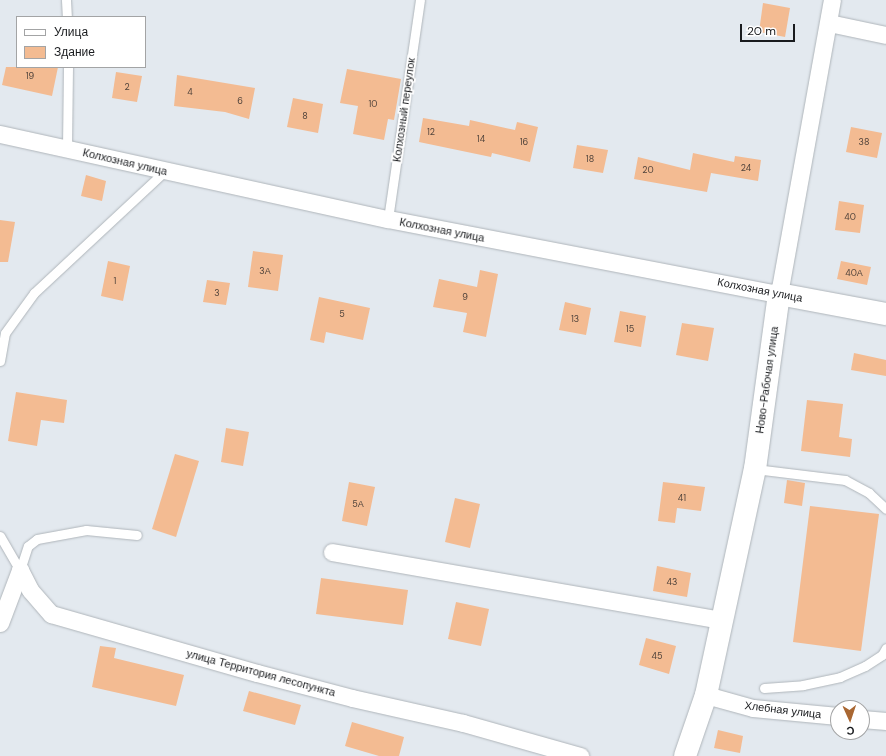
<!DOCTYPE html>
<html>
<head>
<meta charset="utf-8">
<style>
  body { margin:0 }
  #map { position:relative; width:886px; height:756px; overflow:hidden; background:#e3e9ef; font-family:"DM Sans",sans-serif }
  div>[style] { position:absolute }
  .building>* { inset:0; background:#f3bb92 }
  .roads { filter:drop-shadow(0 0 1px #afb5ba) drop-shadow(0 0 1px #afb5ba) }
  .lane>* { height:9px; margin:-4.5px; padding:0 4.5px; transform-origin:4.5px; border-radius:4.5px; background:#fff }
  .street>* { height:17px; margin:-8.5px; padding:0 8.5px; transform-origin:8.5px; border-radius:8.5px; background:#fff }
  .secondary>* { height:22px; margin:-11px; padding:0 11px; transform-origin:11px; border-radius:11px; background:#fff }
  span { translate:-50% -50%; white-space:nowrap; text-align:center; line-height:1.15; -webkit-text-stroke:3.5px #fff; paint-order:stroke }
  .number-label { font-size:9px; color:#50433b }
  .number-label span { -webkit-text-stroke-width:0 }
  .street-label { font-size:11px; color:#191b1e }
  .legend { position:absolute; left:16px; top:16px; width:130px; height:52px; box-sizing:border-box; background:#fff; border:1px solid #a3a4a5; margin:0; padding:5px 7px; list-style:none; font-size:12px; color:#191b1e }
  .legend li { display:flex; align-items:center; gap:8px; height:20px }
  .legend b { width:20px; border:1px solid #a3a4a5 }
  .north { position:absolute; left:830px; top:700px; width:40px; height:40px; box-sizing:border-box; background:#fff; border:1px solid #a3a4a5; border-radius:50%; rotate:177deg; font-size:11px; font-weight:700; line-height:16px; text-align:center; color:#191b1e }
  .north::after { content:''; display:block; margin:auto; width:14px; height:18px; background:#a96732; clip-path:polygon(50% 0,100% 100%,50% 72%,0 100%) }
  .scale { position:absolute; left:740px; top:24px; width:55px; height:18px; box-sizing:border-box; border:2px solid #191b1e; border-top:0; padding-left:5px; font-size:12px; line-height:14px; white-space:nowrap; color:#191b1e; -webkit-text-stroke:3px #fff; paint-order:stroke }
</style>
</head>
<body>
<div id="map">
  <div class="building">
    <i style="clip-path:polygon(763px 3px,790px 8px,785px 37px,759px 32px)"></i>
    <i style="clip-path:polygon(6px 67px,58px 67px,52px 96px,2px 85px)"></i>
    <i style="clip-path:polygon(347px 69px,401px 79px,394px 120px,388px 119px,384px 140px,353px 134px,358px 106px,340px 103px)"></i>
    <i style="clip-path:polygon(116px 72px,142px 76px,137px 102px,112px 98px)"></i>
    <i style="clip-path:polygon(177px 75px,255px 88px,249px 119px,225px 112px,174px 106px)"></i>
    <i style="clip-path:polygon(293px 98px,323px 104px,318px 133px,287px 127px)"></i>
    <i style="clip-path:polygon(423px 118px,469px 126px,470px 120px,515px 130px,517px 122px,538px 127px,530px 162px,492px 153px,491px 157px,419px 142px)"></i>
    <i style="clip-path:polygon(851px 127px,882px 133px,877px 158px,846px 152px)"></i>
    <i style="clip-path:polygon(577px 145px,608px 150px,603px 173px,573px 168px)"></i>
    <i style="clip-path:polygon(693px 153px,734px 162px,735px 156px,761px 160px,758px 181px,711px 173px,707px 192px,634px 179px,638px 157px,690px 170px)"></i>
    <i style="clip-path:polygon(86px 175px,106px 181px,102px 201px,81px 196px)"></i>
    <i style="clip-path:polygon(839px 201px,864px 205px,860px 233px,835px 230px)"></i>
    <i style="clip-path:polygon(0 220px,15px 222px,8px 262px,0 262px)"></i>
    <i style="clip-path:polygon(253px 251px,283px 255px,278px 291px,248px 287px)"></i>
    <i style="clip-path:polygon(108px 261px,130px 266px,123px 301px,101px 296px)"></i>
    <i style="clip-path:polygon(841px 261px,871px 267px,867px 285px,837px 279px)"></i>
    <i style="clip-path:polygon(480px 270px,498px 274px,486px 337px,463px 332px,467px 313px,433px 307px,439px 279px,477px 287px)"></i>
    <i style="clip-path:polygon(207px 280px,230px 283px,226px 305px,203px 302px)"></i>
    <i style="clip-path:polygon(319px 297px,370px 308px,363px 340px,326px 332px,324px 343px,310px 340px)"></i>
    <i style="clip-path:polygon(565px 302px,591px 308px,586px 335px,559px 330px)"></i>
    <i style="clip-path:polygon(620px 311px,646px 316px,641px 347px,614px 342px)"></i>
    <i style="clip-path:polygon(682px 323px,714px 328px,708px 361px,676px 355px)"></i>
    <i style="clip-path:polygon(854px 353px,886px 360px,886px 376px,851px 370px)"></i>
    <i style="clip-path:polygon(16px 392px,67px 400px,64px 423px,41px 420px,37px 446px,8px 441px)"></i>
    <i style="clip-path:polygon(807px 400px,843px 404px,839px 437px,852px 439px,850px 457px,801px 451px)"></i>
    <i style="clip-path:polygon(226px 428px,249px 432px,243px 466px,221px 462px)"></i>
    <i style="clip-path:polygon(175px 454px,199px 461px,176px 537px,152px 529px)"></i>
    <i style="clip-path:polygon(787px 480px,805px 483px,802px 506px,784px 503px)"></i>
    <i style="clip-path:polygon(349px 482px,375px 487px,367px 526px,342px 521px)"></i>
    <i style="clip-path:polygon(663px 482px,705px 487px,701px 511px,677px 508px,675px 523px,658px 521px)"></i>
    <i style="clip-path:polygon(455px 498px,480px 504px,470px 548px,445px 542px)"></i>
    <i style="clip-path:polygon(810px 506px,879px 514px,861px 651px,793px 642px)"></i>
    <i style="clip-path:polygon(657px 566px,691px 573px,687px 597px,653px 591px)"></i>
    <i style="clip-path:polygon(321px 578px,408px 590px,403px 625px,316px 614px)"></i>
    <i style="clip-path:polygon(456px 602px,489px 609px,481px 646px,448px 639px)"></i>
    <i style="clip-path:polygon(646px 638px,676px 646px,669px 674px,639px 665px)"></i>
    <i style="clip-path:polygon(100px 646px,116px 648px,114px 658px,184px 675px,176px 706px,92px 687px)"></i>
    <i style="clip-path:polygon(249px 691px,301px 705px,295px 725px,243px 711px)"></i>
    <i style="clip-path:polygon(352px 722px,404px 737px,399px 756px,379px 756px,345px 746px)"></i>
    <i style="clip-path:polygon(718px 730px,743px 736px,740px 753px,714px 748px)"></i>
  </div>
  <div class="roads">
    <div class="lane">
      <i style="left:66px;top:0;width:17px;rotate:87deg"></i>
      <i style="left:67px;top:148px;width:81px;rotate:-89.3deg"></i>
      <i style="left:388px;top:219px;width:221px;rotate:-81.7deg"></i>
      <i style="left:0;top:361px;width:28px;rotate:-80deg"></i>
      <i style="left:5px;top:333px;width:49px;rotate:-54.1deg"></i>
      <i style="left:34px;top:293px;width:179px;rotate:-43deg"></i>
      <i style="left:755px;top:469px;width:91px;rotate:7deg"></i>
      <i style="left:845px;top:480px;width:27px;rotate:28deg"></i>
      <i style="left:869px;top:493px;width:23px;rotate:43deg"></i>
      <i style="left:0;top:536px;width:39px;rotate:60deg"></i>
      <i style="left:20px;top:570px;width:25px;rotate:-72deg"></i>
      <i style="left:28px;top:546px;width:11px;rotate:-38deg"></i>
      <i style="left:37px;top:539px;width:50px;rotate:-10.4deg"></i>
      <i style="left:86px;top:530px;width:51px;rotate:5.6deg"></i>
      <i style="left:764px;top:688px;width:39px;rotate:-4deg"></i>
      <i style="left:803px;top:685px;width:38px;rotate:-12deg"></i>
      <i style="left:840px;top:677px;width:27px;rotate:-24deg"></i>
      <i style="left:865px;top:666px;width:20px;rotate:-33deg"></i>
      <i style="left:882px;top:655px;width:8px;rotate:-60deg"></i>
    </div>
    <div class="street">
      <i style="left:829px;top:23px;width:58px;rotate:11.9deg"></i>
      <i style="left:0;top:134px;width:397px;rotate:12.4deg"></i>
      <i style="left:388px;top:219px;width:398px;rotate:10.9deg"></i>
      <i style="left:779px;top:294px;width:299px;rotate:-79.8deg"></i>
      <i style="left:332px;top:552px;width:396px;rotate:9.9deg"></i>
      <i style="left:0;top:623px;width:57px;rotate:-69.3deg"></i>
      <i style="left:20px;top:570px;width:22px;rotate:63deg"></i>
      <i style="left:30px;top:590px;width:32px;rotate:49deg"></i>
      <i style="left:51px;top:614px;width:214px;rotate:16deg"></i>
      <i style="left:257px;top:673px;width:98px;rotate:14.7deg"></i>
      <i style="left:352px;top:698px;width:114px;rotate:12.7deg"></i>
      <i style="left:463px;top:723px;width:122px;rotate:15.8deg"></i>
      <i style="left:706px;top:695px;width:49px;rotate:15.5deg"></i>
      <i style="left:753px;top:708px;width:85px;rotate:5.4deg"></i>
      <i style="left:862px;top:719px;width:24px;rotate:5deg"></i>
    </div>
    <div class="secondary">
      <i style="left:685px;top:756px;width:65px;rotate:-71deg"></i>
      <i style="left:706px;top:695px;width:231px;rotate:-77.8deg"></i>
      <i style="left:755px;top:469px;width:177px;rotate:-82.2deg"></i>
      <i style="left:779px;top:294px;width:109px;rotate:10.6deg"></i>
    </div>
  </div>
  <div class="number-label">
    <span style="left:30px;top:76px">19</span>
    <span style="left:127px;top:87px">2</span>
    <span style="left:190px;top:92px">4</span>
    <span style="left:240px;top:101px">6</span>
    <span style="left:373px;top:104px">10</span>
    <span style="left:305px;top:116px">8</span>
    <span style="left:431px;top:132px">12</span>
    <span style="left:481px;top:139px">14</span>
    <span style="left:524px;top:142px">16</span>
    <span style="left:864px;top:142px">38</span>
    <span style="left:590px;top:159px">18</span>
    <span style="left:746px;top:168px">24</span>
    <span style="left:648px;top:170px">20</span>
    <span style="left:850px;top:217px">40</span>
    <span style="left:265px;top:271px">3А</span>
    <span style="left:854px;top:273px">40А</span>
    <span style="left:115px;top:281px">1</span>
    <span style="left:217px;top:293px">3</span>
    <span style="left:465px;top:297px">9</span>
    <span style="left:342px;top:314px">5</span>
    <span style="left:575px;top:319px">13</span>
    <span style="left:630px;top:329px">15</span>
    <span style="left:682px;top:498px">41</span>
    <span style="left:358px;top:504px">5А</span>
    <span style="left:672px;top:582px">43</span>
    <span style="left:657px;top:656px">45</span>
  </div>
  <div class="street-label">
    <span style="left:404px;top:110px;rotate:-82deg">Колхозный переулок</span>
    <span style="left:125px;top:162px;rotate:13deg">Колхозная улица</span>
    <span style="left:442px;top:230px;rotate:11deg">Колхозная улица</span>
    <span style="left:760px;top:290px;rotate:11deg">Колхозная улица</span>
    <span style="left:767px;top:380px;rotate:-82deg">Ново-Рабочая улица</span>
    <span style="left:261px;top:673px;rotate:15deg">улица Территория лесопункта</span>
    <span style="left:783px;top:710px;rotate:7deg">Хлебная улица</span>
  </div>
  <ul class="legend">
  <li><b style="height:5px;background:#fff"></b>Улица</li>
  <li><b style="height:11px;background:#f3bb92"></b>Здание</li>
  </ul>
  <div class="north">С</div>
  <div class="scale">20 m</div>
</div>
</body>
</html>
